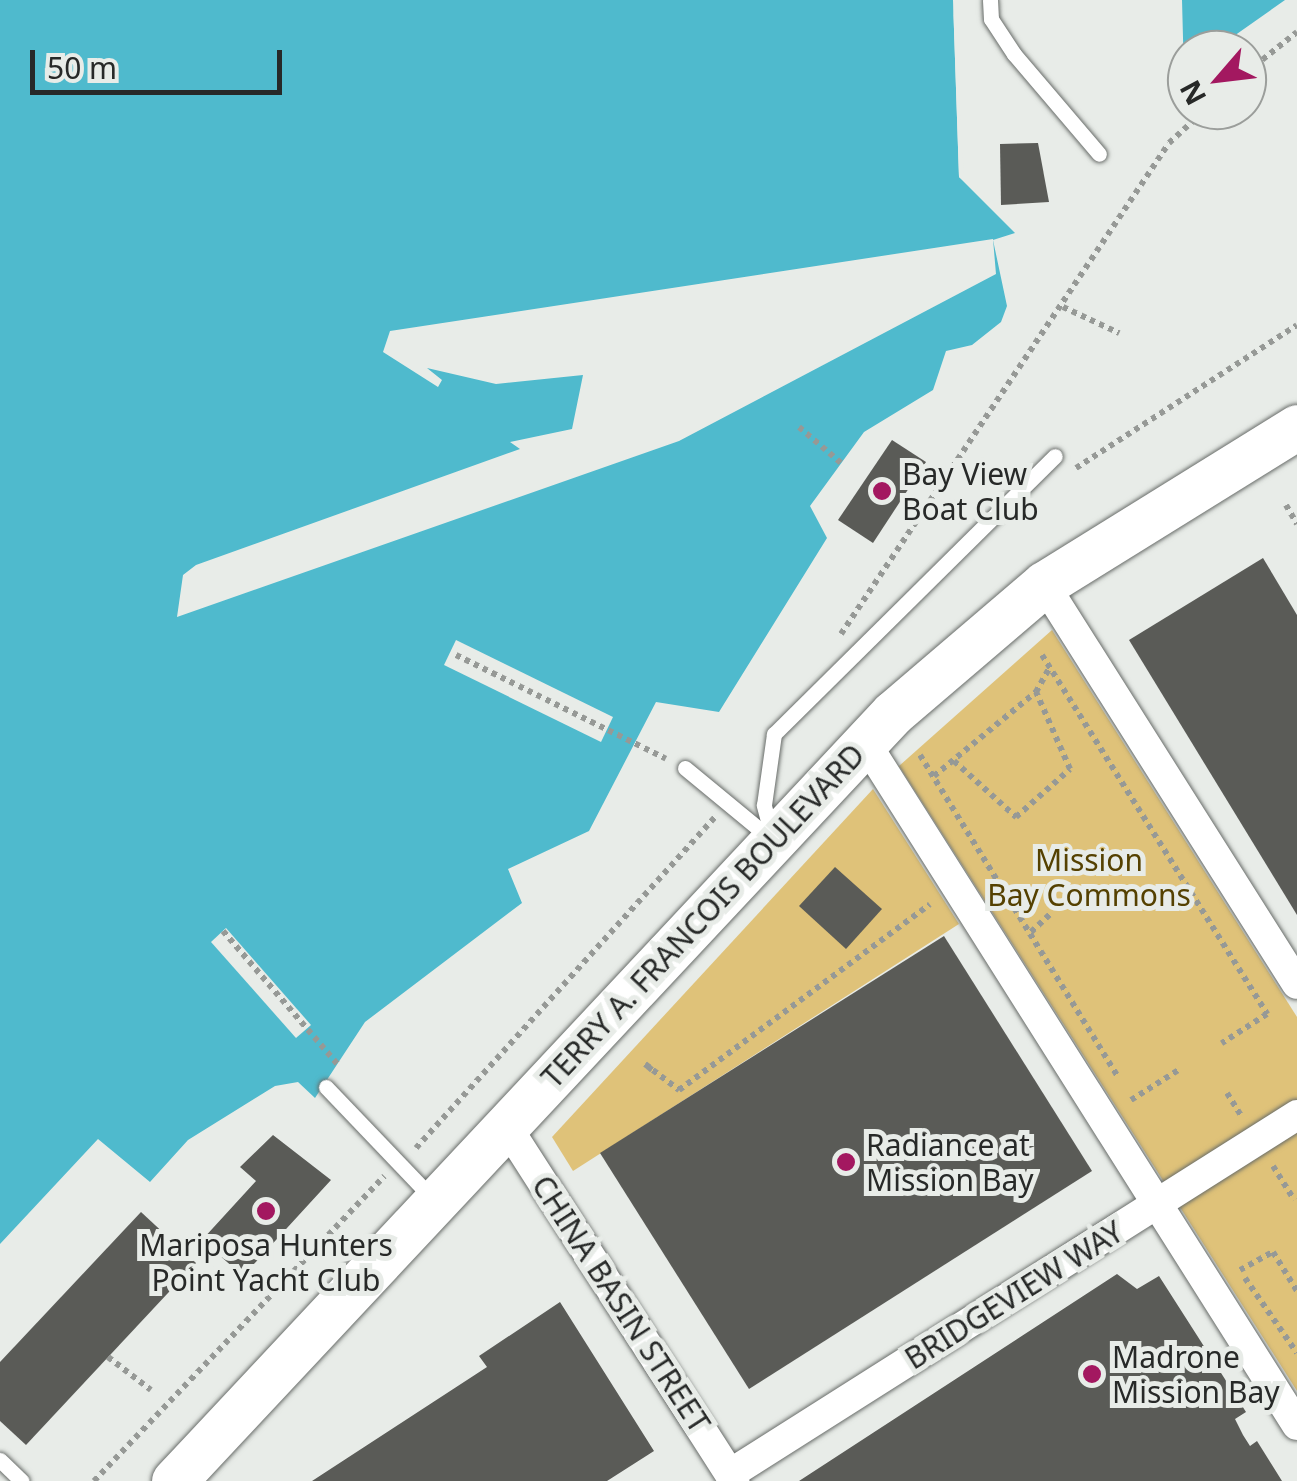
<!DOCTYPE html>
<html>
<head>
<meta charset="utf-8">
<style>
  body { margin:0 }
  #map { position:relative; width:1297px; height:1481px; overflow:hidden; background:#e8ece8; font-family:"Noto Sans",sans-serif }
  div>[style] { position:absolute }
  .green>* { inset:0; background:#dfc279 }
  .water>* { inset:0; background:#4fbacd }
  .pier>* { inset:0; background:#e8ece8 }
  .building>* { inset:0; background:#5a5b57 }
  .path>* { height:6px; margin-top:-3px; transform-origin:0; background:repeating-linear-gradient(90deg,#969996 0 5px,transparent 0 10px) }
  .roads { filter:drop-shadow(0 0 2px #686c69) drop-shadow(0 0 2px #686c69) }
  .lane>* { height:15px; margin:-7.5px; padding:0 7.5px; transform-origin:7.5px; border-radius:7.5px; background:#fff }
  .street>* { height:30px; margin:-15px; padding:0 15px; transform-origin:15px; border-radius:15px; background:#fff }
  .secondary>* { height:45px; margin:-22.5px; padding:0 22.5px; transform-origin:22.5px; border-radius:22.5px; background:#fff }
  .dots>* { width:28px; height:28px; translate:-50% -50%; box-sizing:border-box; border:5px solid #e8ece8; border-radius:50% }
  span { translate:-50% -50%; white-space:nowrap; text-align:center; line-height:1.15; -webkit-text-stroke:10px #e8ece8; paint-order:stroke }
  .poi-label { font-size:30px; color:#272928 }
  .left { translate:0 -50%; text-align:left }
  .park-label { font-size:30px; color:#554101 }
  .street-label { font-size:30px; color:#272928 }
  .north { position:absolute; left:1167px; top:30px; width:100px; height:100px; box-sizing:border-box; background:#e8ece8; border:2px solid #9b9e9b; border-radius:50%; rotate:242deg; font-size:28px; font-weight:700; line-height:40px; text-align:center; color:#272928 }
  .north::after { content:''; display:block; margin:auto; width:35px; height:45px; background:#a31860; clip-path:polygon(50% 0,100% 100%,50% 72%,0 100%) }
  .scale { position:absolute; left:30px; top:50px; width:252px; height:45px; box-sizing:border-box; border:5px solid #272928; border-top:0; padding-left:12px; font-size:30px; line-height:35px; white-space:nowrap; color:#272928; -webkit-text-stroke:8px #e8ece8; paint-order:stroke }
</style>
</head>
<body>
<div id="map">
  <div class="green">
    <i style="clip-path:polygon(1052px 630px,1297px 1017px,1297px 1391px,899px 766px)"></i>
    <i style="clip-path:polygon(873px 789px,959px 924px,573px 1171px,552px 1137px)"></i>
  </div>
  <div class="water">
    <i style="clip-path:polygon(0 0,953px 0,959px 177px,1015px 233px,993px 240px,1007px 306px,1001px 322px,972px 345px,946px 351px,933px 390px,864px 432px,810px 506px,827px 538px,719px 712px,656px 702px,589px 831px,508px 869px,522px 903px,365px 1022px,315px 1098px,298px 1082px,275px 1086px,188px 1140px,150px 1182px,98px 1139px,0 1244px)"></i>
    <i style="clip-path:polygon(1182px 0,1285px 0,1214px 50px,1187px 50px,1184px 76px)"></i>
  </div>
  <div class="pier">
    <i style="clip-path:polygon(953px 0,964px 174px,1020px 225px,959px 177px)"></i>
    <i style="clip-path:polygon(993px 239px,996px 274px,679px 441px,177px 617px,183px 575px,196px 565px,520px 449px,510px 442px,572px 429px,583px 375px,496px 384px,427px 368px,442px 380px,438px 387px,383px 352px,390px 331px)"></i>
    <i style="clip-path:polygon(456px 640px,613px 717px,601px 742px,444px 665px)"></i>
    <i style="clip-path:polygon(226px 928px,311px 1025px,296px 1038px,211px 942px)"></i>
  </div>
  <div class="building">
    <i style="clip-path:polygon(1038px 143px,1049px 202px,1001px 205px,1000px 144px)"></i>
    <i style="clip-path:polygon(892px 440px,926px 462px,873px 543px,838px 520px)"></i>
    <i style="clip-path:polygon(1263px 558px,1297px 615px,1297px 915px,1129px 640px)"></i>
    <i style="clip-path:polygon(835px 867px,882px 909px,846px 949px,799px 906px)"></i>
    <i style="clip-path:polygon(944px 936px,1092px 1171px,749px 1389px,600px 1153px)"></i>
    <i style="clip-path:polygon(273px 1135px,331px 1180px,243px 1276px,202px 1240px,256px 1181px,240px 1167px)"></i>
    <i style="clip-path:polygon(141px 1212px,196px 1263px,26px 1445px,0 1421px,0 1362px)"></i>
    <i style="clip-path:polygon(1117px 1274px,1137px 1289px,1159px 1276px,1246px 1412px,1235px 1419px,1243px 1435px,1250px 1446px,1257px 1441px,1282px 1481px,799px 1481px)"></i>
    <i style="clip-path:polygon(560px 1302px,654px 1451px,607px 1481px,312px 1481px,487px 1367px,479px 1356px)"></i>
  </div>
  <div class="path">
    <i style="left:1247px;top:72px;width:64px;rotate:-38.7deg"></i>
    <i style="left:1063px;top:307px;width:62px;rotate:24.9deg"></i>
    <i style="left:799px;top:427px;width:55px;rotate:40.6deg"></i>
    <i style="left:1076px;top:468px;width:263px;rotate:-32.9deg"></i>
    <i style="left:1286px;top:505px;width:22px;rotate:60deg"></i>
    <i style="left:841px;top:634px;width:590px;rotate:-56.26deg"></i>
    <i style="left:1169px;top:143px;width:49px;rotate:-42.5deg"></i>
    <i style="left:456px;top:655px;width:234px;rotate:26.3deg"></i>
    <i style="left:1042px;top:655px;width:424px;rotate:57.9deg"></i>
    <i style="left:1267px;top:1014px;width:54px;rotate:147.2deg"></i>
    <i style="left:920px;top:755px;width:378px;rotate:58.4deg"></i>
    <i style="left:954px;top:761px;width:84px;rotate:42.1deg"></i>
    <i style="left:1016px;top:817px;width:72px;rotate:-41.6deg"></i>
    <i style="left:1070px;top:769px;width:84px;rotate:-113.8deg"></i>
    <i style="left:934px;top:776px;width:132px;rotate:-39.5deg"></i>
    <i style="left:1036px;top:692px;width:26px;rotate:-61deg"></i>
    <i style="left:1155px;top:903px;width:35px;rotate:-22deg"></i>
    <i style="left:223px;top:931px;width:178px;rotate:49.3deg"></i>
    <i style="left:1031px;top:932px;width:26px;rotate:-43deg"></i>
    <i style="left:652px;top:1070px;width:9px;rotate:-139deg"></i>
    <i style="left:645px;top:1064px;width:43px;rotate:37.4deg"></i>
    <i style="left:679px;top:1090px;width:312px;rotate:-36.5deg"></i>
    <i style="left:1227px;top:1093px;width:28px;rotate:58deg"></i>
    <i style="left:1131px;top:1100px;width:58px;rotate:-32.3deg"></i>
    <i style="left:416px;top:1148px;width:446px;rotate:-47.9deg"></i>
    <i style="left:1273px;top:1166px;width:40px;rotate:58deg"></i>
    <i style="left:1240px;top:1270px;width:38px;rotate:-29deg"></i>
    <i style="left:1273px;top:1252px;width:46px;rotate:58.4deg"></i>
    <i style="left:1245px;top:1278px;width:91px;rotate:55.3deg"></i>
    <i style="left:108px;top:1357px;width:54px;rotate:37.5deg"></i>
    <i style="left:94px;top:1481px;width:421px;rotate:-46.4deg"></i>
  </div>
  <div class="roads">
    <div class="lane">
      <i style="left:990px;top:0;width:19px;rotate:87deg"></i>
      <i style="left:991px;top:19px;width:42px;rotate:56.7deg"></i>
      <i style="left:1014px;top:54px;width:131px;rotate:49.6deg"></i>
      <i style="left:685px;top:768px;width:110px;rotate:39.5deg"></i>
      <i style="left:771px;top:832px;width:28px;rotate:-105deg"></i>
      <i style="left:764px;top:805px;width:72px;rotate:-82deg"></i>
      <i style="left:774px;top:734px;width:395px;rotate:-44.7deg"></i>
      <i style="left:326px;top:1087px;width:155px;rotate:46.3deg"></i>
      <i style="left:0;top:1460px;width:30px;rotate:44deg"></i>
    </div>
    <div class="street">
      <i style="left:1044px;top:584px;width:473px;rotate:57.7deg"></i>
      <i style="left:865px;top:742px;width:808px;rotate:57.69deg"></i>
      <i style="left:507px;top:1127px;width:421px;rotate:57.3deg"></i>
      <i style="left:730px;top:1474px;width:671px;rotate:-32.34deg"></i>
    </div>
    <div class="secondary">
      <i style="left:174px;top:1481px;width:1052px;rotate:-46.89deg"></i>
      <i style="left:893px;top:713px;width:199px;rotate:-40.5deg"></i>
      <i style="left:1044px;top:584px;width:298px;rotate:-31.8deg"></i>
    </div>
  </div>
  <div class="dots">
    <i style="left:882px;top:491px;background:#a31860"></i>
    <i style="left:846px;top:1162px;background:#a31860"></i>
    <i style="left:266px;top:1211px;background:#a31860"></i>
    <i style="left:1092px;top:1374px;background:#a31860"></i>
  </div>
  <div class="poi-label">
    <span class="left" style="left:902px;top:491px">Bay View<br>Boat Club</span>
    <span class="left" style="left:866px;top:1162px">Radiance at<br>Mission Bay</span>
    <span style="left:266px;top:1262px">Mariposa Hunters<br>Point Yacht Club</span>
    <span class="left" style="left:1112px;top:1374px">Madrone<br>Mission Bay</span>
  </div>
  <div class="park-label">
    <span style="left:1089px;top:877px">Mission<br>Bay Commons</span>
  </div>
  <div class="street-label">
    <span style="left:703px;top:916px;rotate:-47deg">TERRY A. FRANCOIS BOULEVARD</span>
    <span style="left:1014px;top:1295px;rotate:-32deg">BRIDGEVIEW WAY</span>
    <span style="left:621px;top:1304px;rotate:57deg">CHINA BASIN STREET</span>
  </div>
  <div class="north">N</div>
  <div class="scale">50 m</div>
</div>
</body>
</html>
